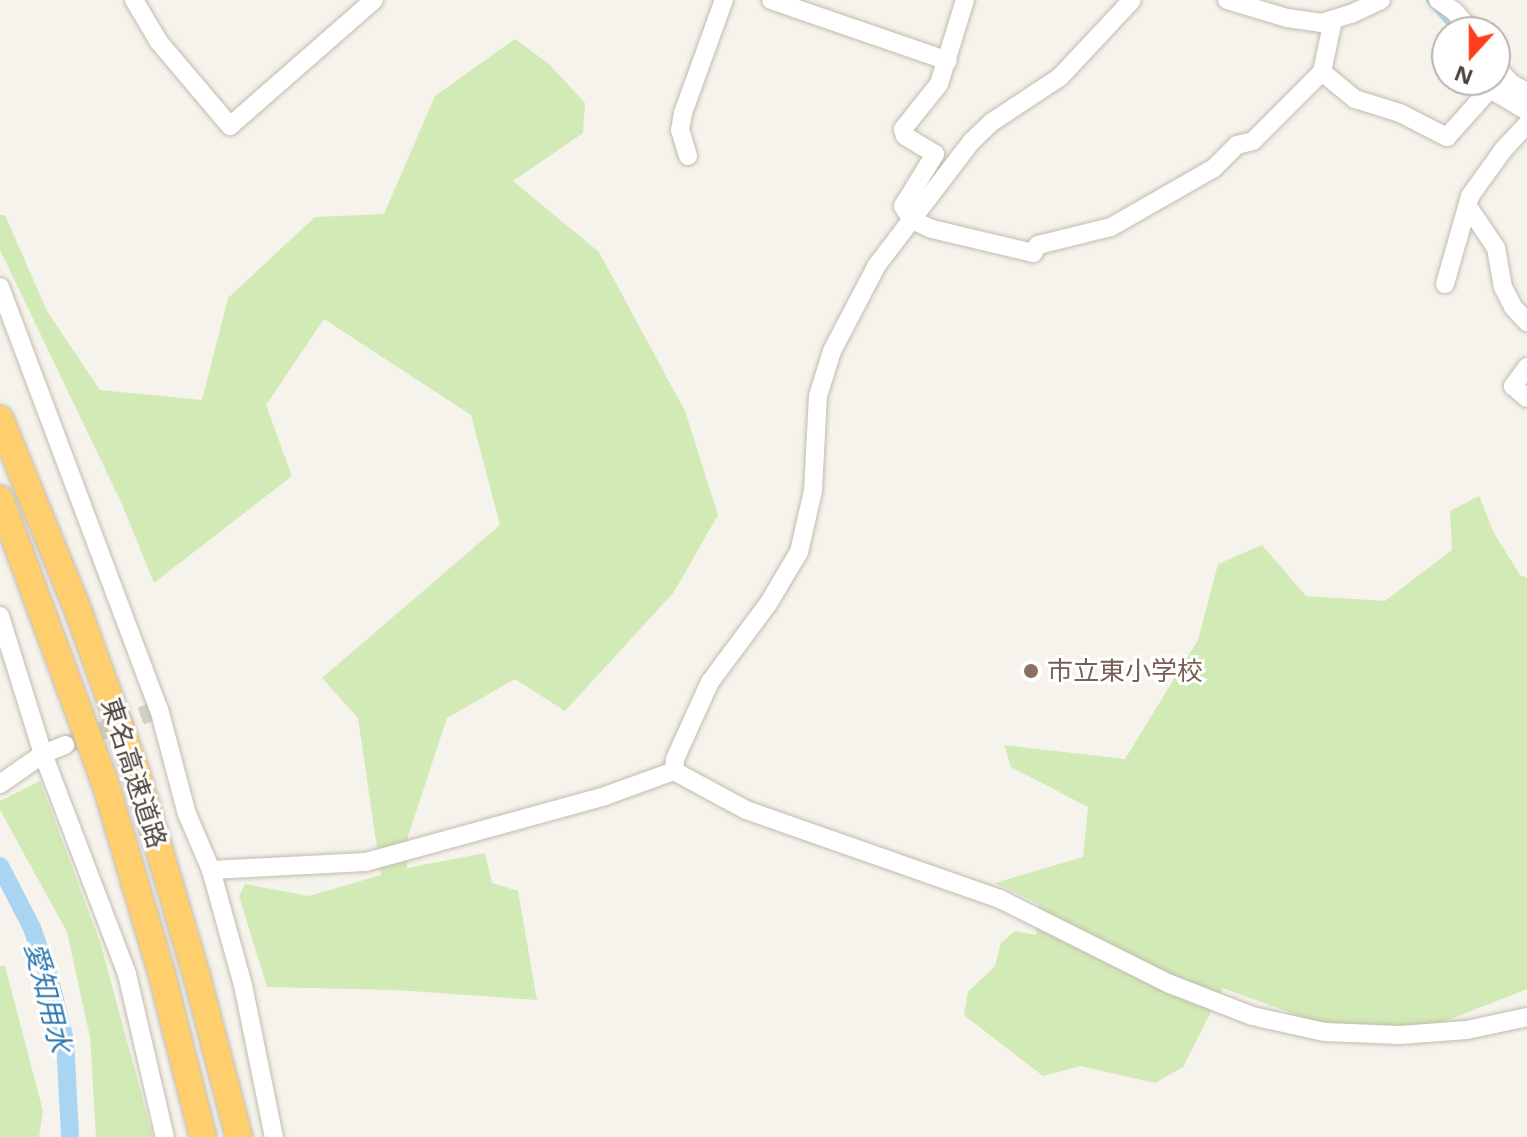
<!DOCTYPE html>
<html>
<head>
<meta charset="utf-8">
<style>
  body { margin:0 }
  #map { position:relative; width:1527px; height:1137px; overflow:hidden; background:#f6f3ec; font-family:"Noto Sans","Noto Sans JP",sans-serif }
  div>[style] { position:absolute }
  .green>* { inset:0; background:#d2eab5 }
  .stream>* { height:5px; margin:-2.5px; padding:0 2.5px; transform-origin:2.5px; border-radius:2.5px; background:#a9d4f2 }
  .canal>* { height:18px; margin:-9px; padding:0 9px; transform-origin:9px; border-radius:9px; background:#a9d4f2 }
  .minor-tunnel>* { height:18px; margin-top:-9px; transform-origin:0; background:repeating-linear-gradient(90deg,#d4d0c8 0 18px,transparent 0 27px) }
  .roads { filter:drop-shadow(0 0 2px #c2bbae) drop-shadow(0 0 2px #c2bbae) }
  .minor>* { height:18px; margin:-9px; padding:0 9px; transform-origin:9px; border-radius:9px; background:#fff }
  .highway>* { height:26px; margin:-13px; padding:0 13px; transform-origin:13px; border-radius:13px; background:#ffcf6e }
  .dots>* { width:22px; height:22px; translate:-50% -50%; box-sizing:border-box; border:4px solid #fff; border-radius:50% }
  span { translate:-50% -50%; white-space:nowrap; text-align:center; line-height:1.15; -webkit-text-stroke:6px #fff; paint-order:stroke }
  .education-label { font-size:26px; color:#785e54 }
  .left { translate:0 -50%; text-align:left }
  .street-label { font-size:26px; color:#4b4439 }
  .water-label { font-size:28px; color:#2e7ab2; font-style:italic }
  .north { position:absolute; left:1431px; top:16px; width:80px; height:80px; box-sizing:border-box; background:#fff; border:2px solid #b7b4b0; border-radius:50%; rotate:201deg; font-size:22px; font-weight:700; line-height:32px; text-align:center; color:#4b4439 }
  .north::after { content:''; display:block; margin:auto; width:28px; height:36px; background:#fc3f1d; clip-path:polygon(50% 0,100% 100%,50% 72%,0 100%) }
</style>
</head>
<body>
<div id="map">
  <div class="green">
    <i style="clip-path:polygon(515px 39px,549px 64px,585px 103px,583px 133px,513px 181px,599px 252px,685px 411px,718px 515px,674px 592px,565px 711px,515px 679px,447px 718px,408px 836px,407px 868px,485px 853px,492px 883px,518px 891px,537px 1000px,396px 990px,267px 987px,239px 896px,245px 884px,309px 896px,381px 875px,358px 718px,322px 678px,500px 525px,471px 415px,324px 319px,266px 405px,292px 476px,154px 583px,121px 502px,0 250px,0 215px,5px 215px,47px 311px,100px 390px,202px 400px,228px 298px,315px 217px,384px 214px,435px 96px)"></i>
    <i style="clip-path:polygon(1479px 496px,1494px 533px,1520px 575px,1527px 578px,1527px 989px,1423px 1030px,1359px 1038px,1223px 988px,1183px 1067px,1155px 1083px,1081px 1066px,1043px 1076px,964px 1015px,968px 992px,995px 966px,1001px 943px,1015px 931px,1036px 935px,1039px 904px,995px 883px,1083px 857px,1088px 807px,1011px 767px,1004px 745px,1125px 759px,1198px 640px,1218px 564px,1262px 545px,1306px 596px,1385px 601px,1452px 550px,1450px 511px)"></i>
    <i style="clip-path:polygon(40px 781px,101px 945px,153px 1137px,96px 1137px,90px 1037px,67px 932px,0 810px,0 801px)"></i>
    <i style="clip-path:polygon(0 966px,5px 966px,43px 1111px,39px 1137px,0 1137px)"></i>
  </div>
  <div class="stream">
    <i style="left:1428px;top:0;width:43px;rotate:48.8deg"></i>
  </div>
  <div class="canal">
    <i style="left:0;top:866px;width:70px;rotate:62.7deg"></i>
    <i style="left:32px;top:928px;width:55px;rotate:70.9deg"></i>
    <i style="left:50px;top:980px;width:62px;rotate:76deg"></i>
    <i style="left:65px;top:1040px;width:97px;rotate:87deg"></i>
  </div>
  <div class="minor-tunnel">
    <i style="left:65px;top:745px;width:101px;rotate:-21deg"></i>
  </div>
  <div class="roads">
    <div class="minor">
      <i style="left:134px;top:0;width:49px;rotate:59.2deg"></i>
      <i style="left:159px;top:42px;width:110px;rotate:49.8deg"></i>
      <i style="left:230px;top:126px;width:191px;rotate:-41.2deg"></i>
      <i style="left:771px;top:0;width:187px;rotate:19deg"></i>
      <i style="left:965px;top:0;width:88px;rotate:107.2deg"></i>
      <i style="left:939px;top:84px;width:58px;rotate:128.7deg"></i>
      <i style="left:903px;top:129px;width:7px;rotate:74deg"></i>
      <i style="left:905px;top:136px;width:35px;rotate:31deg"></i>
      <i style="left:935px;top:154px;width:61px;rotate:121.6deg"></i>
      <i style="left:903px;top:206px;width:17px;rotate:57deg"></i>
      <i style="left:912px;top:220px;width:22px;rotate:24deg"></i>
      <i style="left:932px;top:229px;width:104px;rotate:13.4deg"></i>
      <i style="left:1033px;top:253px;width:9px;rotate:-58deg"></i>
      <i style="left:1038px;top:245px;width:75px;rotate:-13.9deg"></i>
      <i style="left:1111px;top:227px;width:119px;rotate:-29.8deg"></i>
      <i style="left:1214px;top:168px;width:33px;rotate:-45deg"></i>
      <i style="left:1237px;top:145px;width:16px;rotate:-14deg"></i>
      <i style="left:1253px;top:141px;width:98px;rotate:-45deg"></i>
      <i style="left:1322px;top:72px;width:53px;rotate:-78.1deg"></i>
      <i style="left:1227px;top:0;width:63px;rotate:16.7deg"></i>
      <i style="left:1287px;top:18px;width:34px;rotate:8deg"></i>
      <i style="left:1321px;top:23px;width:31px;rotate:-17deg"></i>
      <i style="left:1351px;top:14px;width:33px;rotate:-25deg"></i>
      <i style="left:1438px;top:0;width:19px;rotate:35deg"></i>
      <i style="left:1454px;top:11px;width:28px;rotate:49deg"></i>
      <i style="left:1495px;top:66px;width:25px;rotate:47deg"></i>
      <i style="left:1512px;top:84px;width:17px;rotate:28deg"></i>
      <i style="left:1322px;top:72px;width:43px;rotate:39.3deg"></i>
      <i style="left:1355px;top:99px;width:47px;rotate:17.3deg"></i>
      <i style="left:1400px;top:113px;width:53px;rotate:27.1deg"></i>
      <i style="left:1447px;top:137px;width:64px;rotate:-48.1deg"></i>
      <i style="left:1490px;top:89px;width:43px;rotate:30.7deg"></i>
      <i style="left:688px;top:156px;width:27px;rotate:-107deg"></i>
      <i style="left:680px;top:130px;width:17px;rotate:-80deg"></i>
      <i style="left:683px;top:113px;width:120px;rotate:-70.1deg"></i>
      <i style="left:1469px;top:208px;width:48px;rotate:56deg"></i>
      <i style="left:1496px;top:248px;width:40px;rotate:80deg"></i>
      <i style="left:1503px;top:287px;width:22px;rotate:63deg"></i>
      <i style="left:1513px;top:307px;width:21px;rotate:47deg"></i>
      <i style="left:1445px;top:284px;width:91px;rotate:-74.1deg"></i>
      <i style="left:1470px;top:196px;width:57px;rotate:-54.3deg"></i>
      <i style="left:1503px;top:150px;width:35px;rotate:-47deg"></i>
      <i style="left:0;top:287px;width:451px;rotate:69.4deg"></i>
      <i style="left:159px;top:709px;width:109px;rotate:75.1deg"></i>
      <i style="left:187px;top:814px;width:61px;rotate:66.8deg"></i>
      <i style="left:211px;top:870px;width:119px;rotate:74.5deg"></i>
      <i style="left:243px;top:985px;width:155px;rotate:78.5deg"></i>
      <i style="left:1527px;top:367px;width:24px;rotate:126deg"></i>
      <i style="left:1513px;top:386px;width:18px;rotate:41deg"></i>
      <i style="left:0;top:616px;width:145px;rotate:72.7deg"></i>
      <i style="left:43px;top:754px;width:235px;rotate:69.1deg"></i>
      <i style="left:127px;top:974px;width:167px;rotate:76.9deg"></i>
      <i style="left:674px;top:771px;width:12px;rotate:-85deg"></i>
      <i style="left:675px;top:759px;width:85px;rotate:-65.6deg"></i>
      <i style="left:710px;top:682px;width:97px;rotate:-53.4deg"></i>
      <i style="left:768px;top:604px;width:61px;rotate:-59.2deg"></i>
      <i style="left:799px;top:552px;width:63px;rotate:-77.1deg"></i>
      <i style="left:813px;top:491px;width:95px;rotate:-87deg"></i>
      <i style="left:818px;top:396px;width:47px;rotate:-72.7deg"></i>
      <i style="left:832px;top:351px;width:97px;rotate:-62.4deg"></i>
      <i style="left:877px;top:265px;width:155px;rotate:-52.6deg"></i>
      <i style="left:971px;top:142px;width:29px;rotate:-44deg"></i>
      <i style="left:992px;top:122px;width:82px;rotate:-33.5deg"></i>
      <i style="left:1060px;top:77px;width:105px;rotate:-46.9deg"></i>
      <i style="left:0;top:784px;width:52px;rotate:-34.9deg"></i>
      <i style="left:43px;top:754px;width:24px;rotate:-22deg"></i>
      <i style="left:211px;top:870px;width:155px;rotate:-3deg"></i>
      <i style="left:366px;top:862px;width:248px;rotate:-15.4deg"></i>
      <i style="left:605px;top:796px;width:73px;rotate:-19.9deg"></i>
      <i style="left:674px;top:771px;width:82px;rotate:28.4deg"></i>
      <i style="left:746px;top:810px;width:269px;rotate:19.3deg"></i>
      <i style="left:1000px;top:899px;width:190px;rotate:26.6deg"></i>
      <i style="left:1170px;top:984px;width:88px;rotate:21.3deg"></i>
      <i style="left:1252px;top:1016px;width:75px;rotate:12.4deg"></i>
      <i style="left:1325px;top:1032px;width:75px;rotate:2.3deg"></i>
      <i style="left:1400px;top:1035px;width:67px;rotate:-4.3deg"></i>
      <i style="left:1467px;top:1030px;width:61px;rotate:-12.2deg"></i>
    </div>
    <div class="highway">
      <i style="left:0;top:419px;width:209px;rotate:67.8deg"></i>
      <i style="left:79px;top:613px;width:168px;rotate:70.2deg"></i>
      <i style="left:136px;top:771px;width:211px;rotate:73.5deg"></i>
      <i style="left:196px;top:973px;width:170px;rotate:75.3deg"></i>
      <i style="left:0;top:499px;width:309px;rotate:69.7deg"></i>
      <i style="left:107px;top:789px;width:194px;rotate:73.5deg"></i>
      <i style="left:162px;top:975px;width:167px;rotate:75.8deg"></i>
    </div>
  </div>
  <div class="dots">
    <i style="left:1031px;top:671px;background:#8d6e63"></i>
  </div>
  <div class="education-label">
    <span class="left" style="left:1047px;top:671px">市立東小学校</span>
  </div>
  <div class="street-label">
    <span style="left:134px;top:773px;rotate:72deg">東名高速道路</span>
  </div>
  <div class="water-label">
    <span style="left:49px;top:997px;rotate:76deg">愛知用水</span>
  </div>
  <div class="north">N</div>
</div>
</body>
</html>
